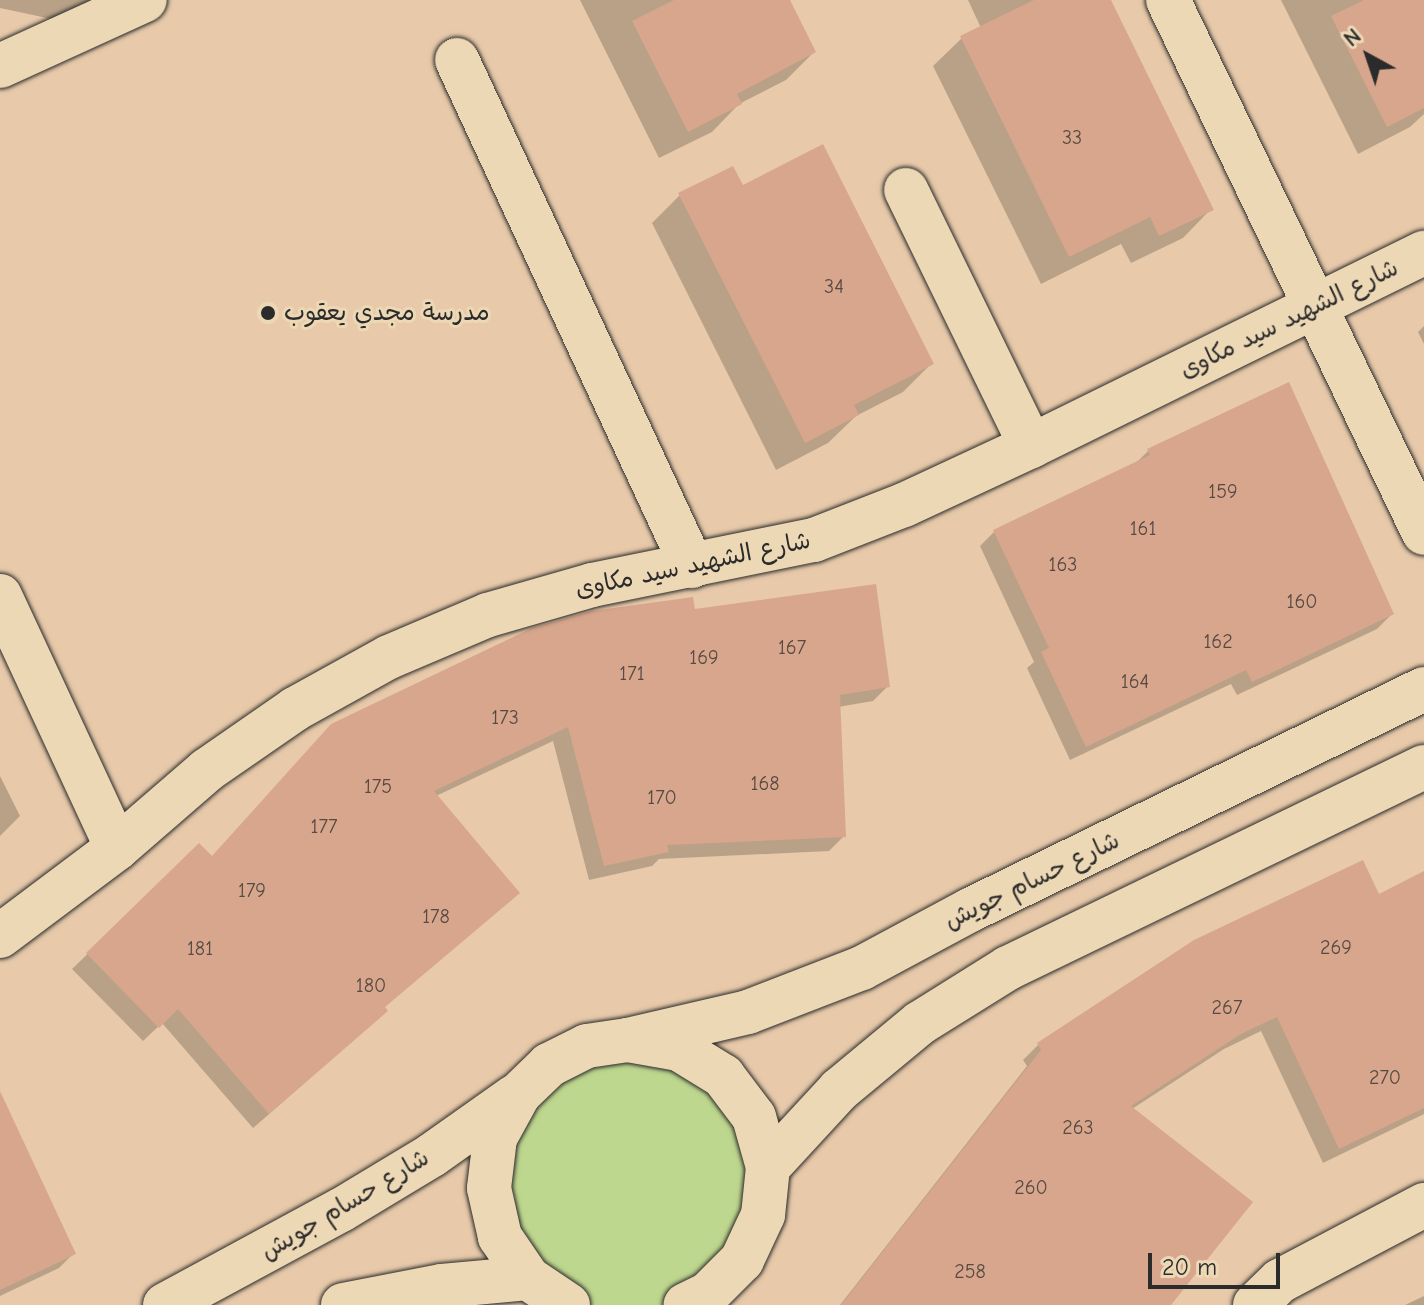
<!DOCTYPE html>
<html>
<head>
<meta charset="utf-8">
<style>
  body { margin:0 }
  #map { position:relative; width:1424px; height:1305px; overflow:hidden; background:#e8caaa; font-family:"Comic Neue","Playpen Sans Arabic",sans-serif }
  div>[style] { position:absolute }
  .green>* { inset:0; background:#bed78e }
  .shadow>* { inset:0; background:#0003 }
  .building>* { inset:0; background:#d7a68c }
  .roads { filter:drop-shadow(0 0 2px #2b2b2b) drop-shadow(0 0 2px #2b2b2b) }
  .minor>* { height:44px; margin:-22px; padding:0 22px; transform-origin:22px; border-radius:22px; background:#edd8b6 }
  .tertiary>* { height:44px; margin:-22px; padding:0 22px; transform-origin:22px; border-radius:22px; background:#edd8b6 }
  .dots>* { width:22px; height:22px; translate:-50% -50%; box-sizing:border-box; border:4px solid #edd8b6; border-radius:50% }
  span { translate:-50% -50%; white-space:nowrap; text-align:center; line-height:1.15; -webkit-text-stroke:6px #edd8b6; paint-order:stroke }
  .number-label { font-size:20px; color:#564a43 }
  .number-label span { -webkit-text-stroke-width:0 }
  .poi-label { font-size:24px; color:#2b2b2b }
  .left { translate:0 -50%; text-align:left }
  .street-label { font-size:24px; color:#2b2b2b }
  .north { position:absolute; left:1328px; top:16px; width:80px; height:80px; -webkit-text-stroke:6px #edd8b6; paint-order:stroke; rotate:320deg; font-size:22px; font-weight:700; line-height:32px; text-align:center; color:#2b2b2b }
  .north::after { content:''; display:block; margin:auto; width:28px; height:36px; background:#2b2b2b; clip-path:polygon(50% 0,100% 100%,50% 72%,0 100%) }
  .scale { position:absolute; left:1148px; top:1253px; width:132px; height:36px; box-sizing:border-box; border:4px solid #2b2b2b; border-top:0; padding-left:10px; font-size:24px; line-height:28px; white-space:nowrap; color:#2b2b2b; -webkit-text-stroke:6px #edd8b6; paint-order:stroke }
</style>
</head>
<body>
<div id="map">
  <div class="green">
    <i style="clip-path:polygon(587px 1046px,723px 1076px,763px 1215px,685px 1305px,568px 1305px,528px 1278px,495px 1138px)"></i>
  </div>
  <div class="shadow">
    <i style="clip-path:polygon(0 0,114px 0,66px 22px,0 8px)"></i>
    <i style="clip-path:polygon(580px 0,788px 0,814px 52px,786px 80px,739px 104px,712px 132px,659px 158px)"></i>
    <i style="clip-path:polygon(968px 0,1108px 0,1211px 209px,1183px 238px,1131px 263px,1121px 244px,1041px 284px,933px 66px,962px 38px,981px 28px)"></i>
    <i style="clip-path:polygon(1281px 0,1424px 0,1424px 114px,1410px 127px,1358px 154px)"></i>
    <i style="clip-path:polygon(742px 187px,931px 364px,903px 392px,856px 416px,828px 443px,776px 470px,652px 223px,680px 195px)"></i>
    <i style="clip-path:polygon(1424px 326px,1424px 344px,1418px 332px)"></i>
    <i style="clip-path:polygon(1148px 451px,1392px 614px,1377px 629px,1237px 695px,1231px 684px,1070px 760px,1027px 668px,1034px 662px,980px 546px,995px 531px,1133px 466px)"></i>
    <i style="clip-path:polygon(693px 611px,888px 686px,873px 701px,838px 707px,844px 836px,829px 851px,659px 859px,652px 866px,589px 880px,553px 741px,436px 796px,371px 1025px,253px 1128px,162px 1023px,143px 1041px,72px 969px,199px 846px,211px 858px)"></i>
    <i style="clip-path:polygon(0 776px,20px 816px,0 836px)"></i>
    <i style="clip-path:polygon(1424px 874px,1424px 1114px,1323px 1163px,1261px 1031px,1224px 1049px,1132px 1109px,1167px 1305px,840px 1305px,1027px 1066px,1023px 1060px,1038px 1045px,1195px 942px,1378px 897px)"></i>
    <i style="clip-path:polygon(0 1096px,74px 1253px,59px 1268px,0 1296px)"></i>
    <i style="clip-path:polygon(1424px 1296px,1424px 1305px,1405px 1305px)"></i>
  </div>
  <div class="building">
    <i style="clip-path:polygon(674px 0,790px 0,816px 52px,737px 94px,742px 104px,688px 132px,632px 21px)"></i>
    <i style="clip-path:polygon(1034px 0,1111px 0,1214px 210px,1159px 236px,1150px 217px,1069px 257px,960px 36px)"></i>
    <i style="clip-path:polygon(1364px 0,1424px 0,1424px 108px,1387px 127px,1331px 16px)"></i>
    <i style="clip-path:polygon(823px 144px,934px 364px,854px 405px,859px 415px,805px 443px,678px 193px,733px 166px,743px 185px)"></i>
    <i style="clip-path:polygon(1289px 382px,1394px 614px,1252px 682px,1246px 670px,1086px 747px,1041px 652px,1049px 648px,993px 530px,1150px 455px,1147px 449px)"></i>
    <i style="clip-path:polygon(876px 584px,890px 687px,840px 695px,846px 837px,667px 845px,669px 852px,604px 866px,568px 727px,434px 791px,520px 893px,385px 1007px,388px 1011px,269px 1114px,178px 1009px,159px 1028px,86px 953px,199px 843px,212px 856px,331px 724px,532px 628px,592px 611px,693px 597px,695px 609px)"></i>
    <i style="clip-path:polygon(1363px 860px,1379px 894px,1424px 871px,1424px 1108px,1339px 1149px,1277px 1017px,1241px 1034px,1131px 1106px,1253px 1202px,1171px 1305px,841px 1305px,1041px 1050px,1037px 1043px,1194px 940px)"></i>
    <i style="clip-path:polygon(0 1091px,76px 1254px,0 1290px)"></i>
  </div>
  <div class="roads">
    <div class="minor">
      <i style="left:1168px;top:0;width:591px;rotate:64.35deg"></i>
      <i style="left:457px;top:60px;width:558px;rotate:65.09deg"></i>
      <i style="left:0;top:66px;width:159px;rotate:-24.5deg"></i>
      <i style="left:906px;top:190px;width:285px;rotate:64deg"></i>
      <i style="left:0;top:596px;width:278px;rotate:65.1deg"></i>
      <i style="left:0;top:936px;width:146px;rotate:-36.9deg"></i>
      <i style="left:117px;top:848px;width:119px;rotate:-40.9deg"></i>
      <i style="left:207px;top:770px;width:107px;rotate:-34.7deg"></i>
      <i style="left:295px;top:709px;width:107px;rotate:-29deg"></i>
      <i style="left:389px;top:657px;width:108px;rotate:-23deg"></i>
      <i style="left:488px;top:615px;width:108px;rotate:-16.1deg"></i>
      <i style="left:592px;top:585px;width:227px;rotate:-11.5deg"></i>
      <i style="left:814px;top:540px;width:97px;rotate:-21.3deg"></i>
      <i style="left:904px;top:505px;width:140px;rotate:-24.9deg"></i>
      <i style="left:1031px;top:446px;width:438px;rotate:-26.2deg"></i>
      <i style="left:1255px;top:1305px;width:35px;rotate:-44deg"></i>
      <i style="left:1280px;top:1281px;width:163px;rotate:-27.8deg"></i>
    </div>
    <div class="tertiary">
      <i style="left:628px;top:1040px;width:123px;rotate:-13.1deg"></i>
      <i style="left:748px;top:1012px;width:122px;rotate:-21.1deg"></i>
      <i style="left:862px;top:968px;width:123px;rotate:-28.2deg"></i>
      <i style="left:970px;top:910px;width:505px;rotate:-25.96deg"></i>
      <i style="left:768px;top:1167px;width:105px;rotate:-47.3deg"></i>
      <i style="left:839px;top:1090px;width:105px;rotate:-39.6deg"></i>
      <i style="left:920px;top:1023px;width:104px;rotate:-32deg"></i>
      <i style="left:1008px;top:968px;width:462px;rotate:-25.8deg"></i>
      <i style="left:165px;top:1305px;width:200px;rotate:-28.4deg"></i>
      <i style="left:341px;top:1210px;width:106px;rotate:-31.1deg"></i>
      <i style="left:432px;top:1155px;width:100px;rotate:-35.3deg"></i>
      <i style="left:343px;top:1305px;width:101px;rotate:-10.9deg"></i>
      <i style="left:442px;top:1286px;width:86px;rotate:-5.3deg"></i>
      <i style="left:568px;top:1305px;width:48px;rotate:-146deg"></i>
      <i style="left:528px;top:1278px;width:50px;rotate:-124.3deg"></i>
      <i style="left:500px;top:1237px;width:50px;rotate:-102.7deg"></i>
      <i style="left:489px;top:1188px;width:50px;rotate:-83.2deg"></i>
      <i style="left:495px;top:1138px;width:50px;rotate:-61.4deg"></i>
      <i style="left:519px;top:1094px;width:42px;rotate:-44deg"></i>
      <i style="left:549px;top:1065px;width:42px;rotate:-26.6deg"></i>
      <i style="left:587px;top:1046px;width:41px;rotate:-8.3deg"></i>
      <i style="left:628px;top:1040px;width:52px;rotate:10deg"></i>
      <i style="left:679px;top:1049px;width:52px;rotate:31.5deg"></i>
      <i style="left:723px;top:1076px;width:51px;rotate:52.9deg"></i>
      <i style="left:754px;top:1117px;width:52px;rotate:74.4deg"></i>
      <i style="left:768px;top:1167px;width:48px;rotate:95.9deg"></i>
      <i style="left:763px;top:1215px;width:50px;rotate:115deg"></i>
      <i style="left:742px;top:1260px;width:48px;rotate:135deg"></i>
      <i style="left:708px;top:1294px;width:25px;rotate:154deg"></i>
    </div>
  </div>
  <div class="dots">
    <i style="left:268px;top:313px;background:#2b2b2b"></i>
  </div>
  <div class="number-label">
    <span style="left:1072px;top:137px">33</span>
    <span style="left:834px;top:286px">34</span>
    <span style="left:1223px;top:491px">159</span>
    <span style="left:1143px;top:528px">161</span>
    <span style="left:1063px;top:564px">163</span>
    <span style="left:1302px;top:601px">160</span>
    <span style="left:1218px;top:641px">162</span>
    <span style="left:792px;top:647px">167</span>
    <span style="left:704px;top:657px">169</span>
    <span style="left:632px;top:673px">171</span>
    <span style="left:1135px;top:681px">164</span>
    <span style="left:505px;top:717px">173</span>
    <span style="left:765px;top:783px">168</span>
    <span style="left:378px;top:786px">175</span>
    <span style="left:662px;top:797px">170</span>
    <span style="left:324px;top:826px">177</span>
    <span style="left:252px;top:890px">179</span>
    <span style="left:436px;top:916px">178</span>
    <span style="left:1336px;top:947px">269</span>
    <span style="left:200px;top:948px">181</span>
    <span style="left:371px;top:985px">180</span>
    <span style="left:1227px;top:1007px">267</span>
    <span style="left:1385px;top:1077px">270</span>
    <span style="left:1078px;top:1127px">263</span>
    <span style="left:1031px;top:1187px">260</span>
    <span style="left:970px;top:1271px">258</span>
  </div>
  <div class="poi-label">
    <span class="left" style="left:284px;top:313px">مدرسة مجدي يعقوب</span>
  </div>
  <div class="street-label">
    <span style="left:1289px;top:319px;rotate:-26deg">شارع الشهيد سيد مكاوى</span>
    <span style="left:693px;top:565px;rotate:-12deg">شارع الشهيد سيد مكاوى</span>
    <span style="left:1032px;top:881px;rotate:-26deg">شارع حسام جويش</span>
    <span style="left:345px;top:1205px;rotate:-31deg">شارع حسام جويش</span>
  </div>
  <div class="north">N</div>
  <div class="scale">20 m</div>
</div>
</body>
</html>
